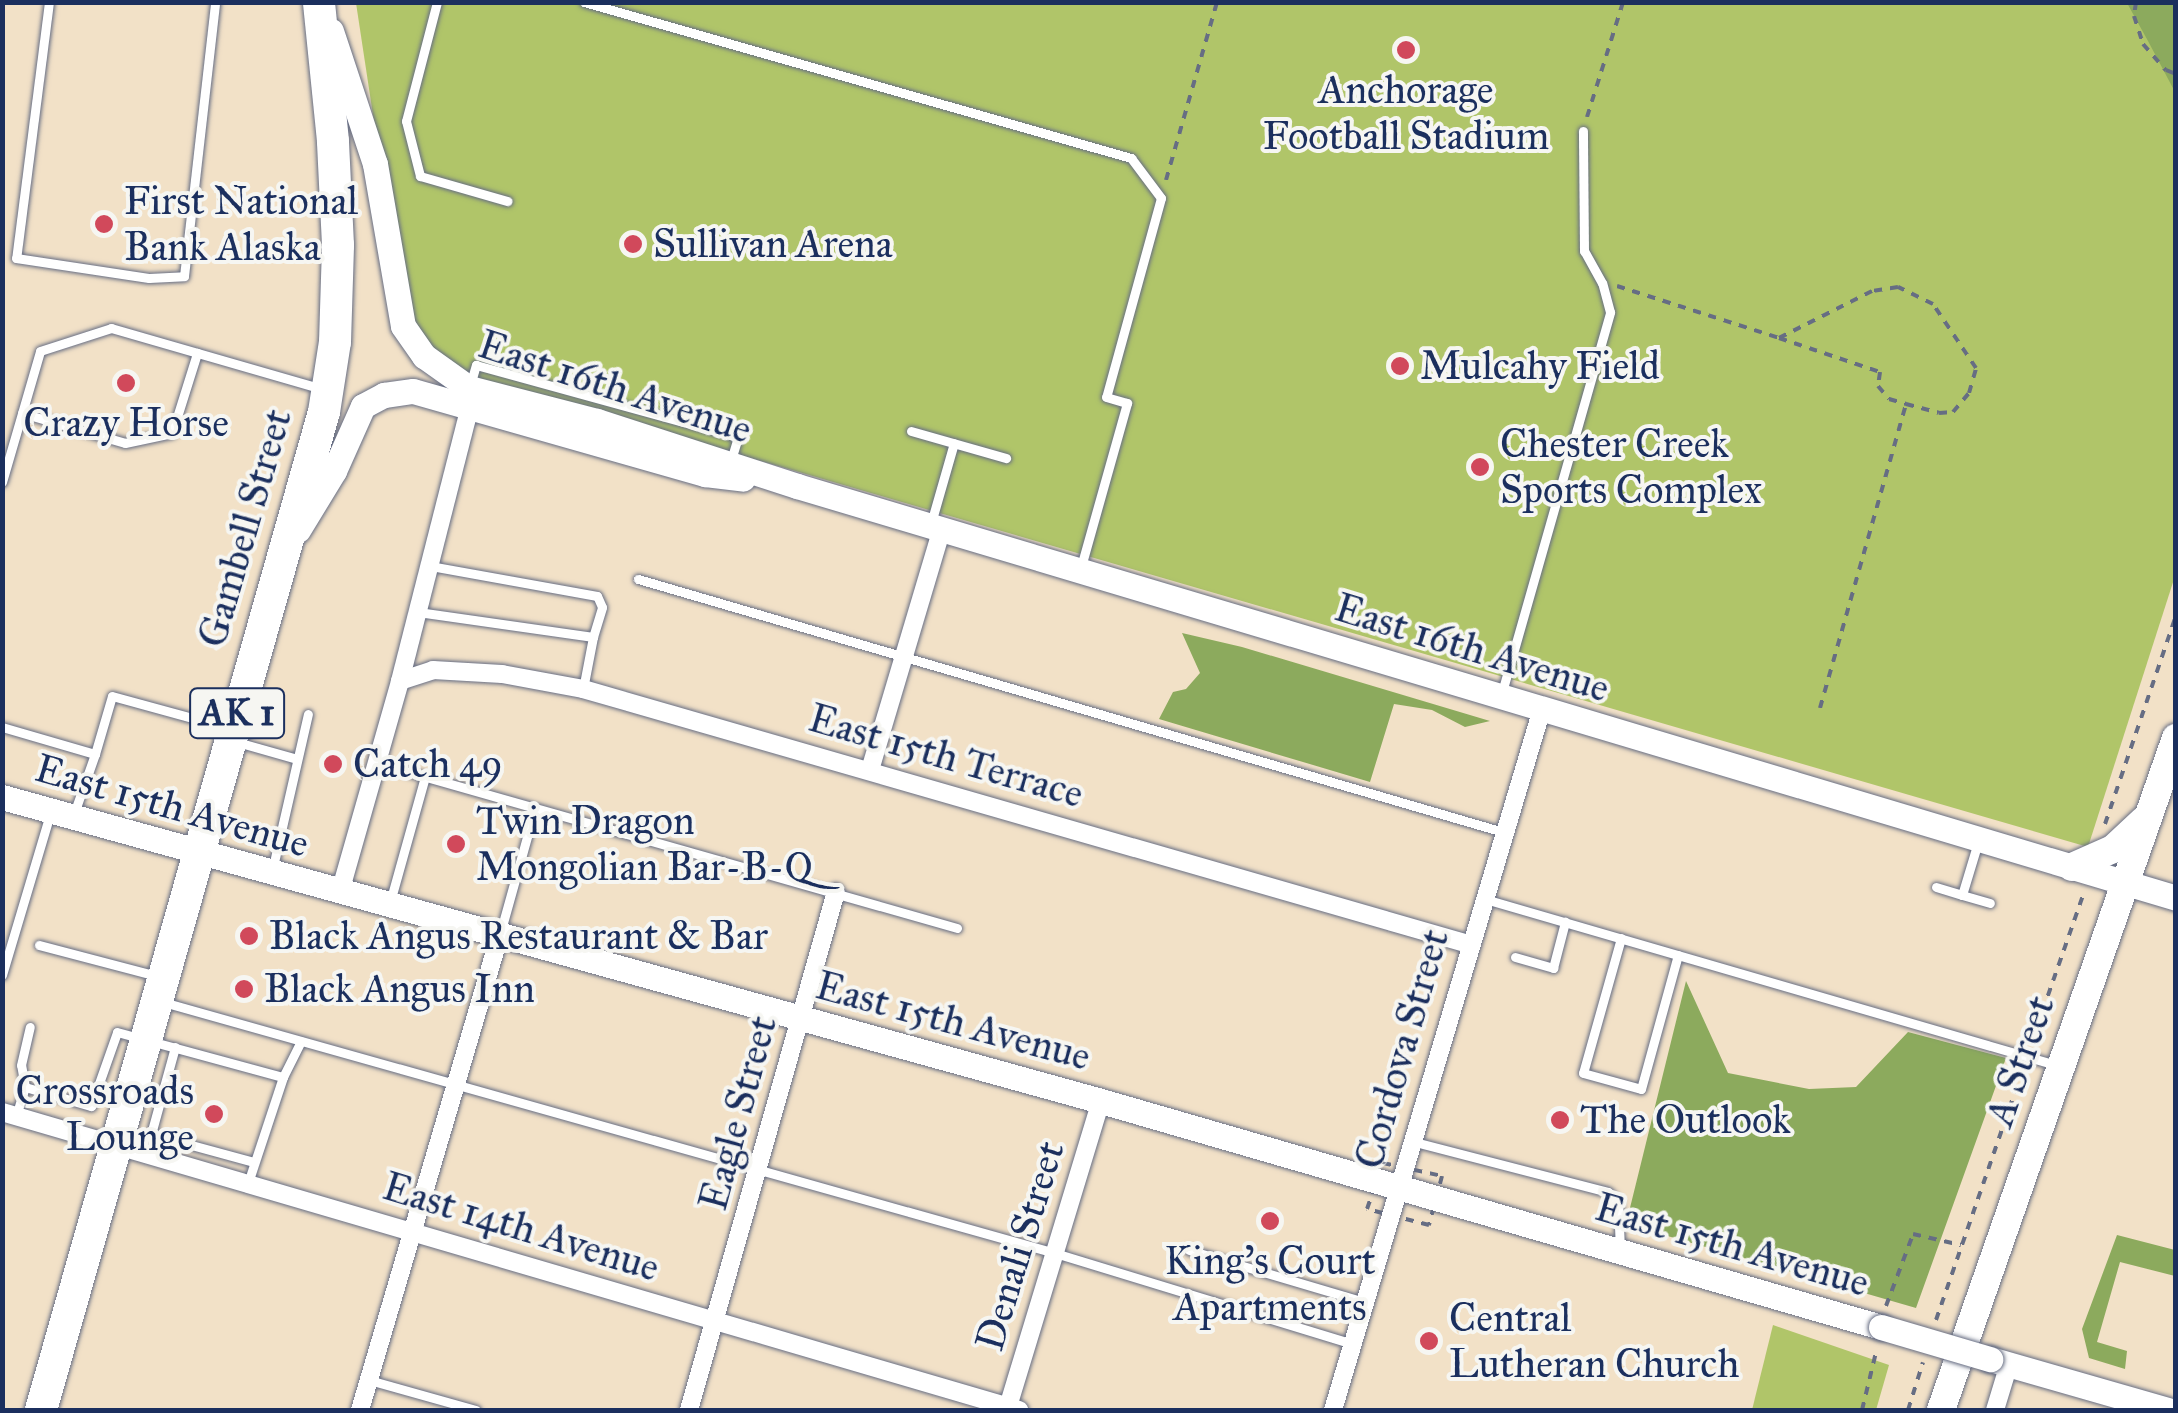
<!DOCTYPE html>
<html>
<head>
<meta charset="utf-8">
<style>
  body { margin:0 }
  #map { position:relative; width:2178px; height:1413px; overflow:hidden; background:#f2e1c7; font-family:"IM FELL Great Primer",serif }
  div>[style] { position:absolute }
  .green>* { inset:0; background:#b0c569 }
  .forest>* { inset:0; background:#8caa5d }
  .path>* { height:4px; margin-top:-2px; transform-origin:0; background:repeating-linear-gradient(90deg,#666d83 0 8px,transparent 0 16px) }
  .roads { filter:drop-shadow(0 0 2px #666d83) drop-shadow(0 0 2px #666d83) }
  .lane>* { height:9px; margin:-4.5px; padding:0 4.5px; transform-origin:4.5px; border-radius:4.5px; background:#fff }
  .street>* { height:18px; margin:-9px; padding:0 9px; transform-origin:9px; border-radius:9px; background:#fff }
  .secondary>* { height:25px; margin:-12.5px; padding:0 12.5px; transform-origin:12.5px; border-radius:12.5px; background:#fff }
  .primary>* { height:28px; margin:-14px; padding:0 14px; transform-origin:14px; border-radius:14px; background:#fff }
  .highway>* { height:32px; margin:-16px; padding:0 16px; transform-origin:16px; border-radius:16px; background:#fff }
  .bridges { filter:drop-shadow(0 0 2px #666d83) drop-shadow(0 0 2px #666d83) }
  .secondary-bridge>* { height:25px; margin:-12.5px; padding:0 12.5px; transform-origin:12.5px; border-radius:12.5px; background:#fff }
  .dots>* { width:28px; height:28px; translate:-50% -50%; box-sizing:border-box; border:5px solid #f6f6f2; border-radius:50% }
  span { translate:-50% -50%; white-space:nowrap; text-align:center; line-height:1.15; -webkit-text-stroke:8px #f6f6f2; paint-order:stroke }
  .shield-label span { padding:2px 8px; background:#f6f6f2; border:2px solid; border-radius:8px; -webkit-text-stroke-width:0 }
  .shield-label { font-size:38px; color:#1b2f5e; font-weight:700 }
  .poi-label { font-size:40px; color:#1b2f5e }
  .left { translate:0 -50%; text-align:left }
  .right { translate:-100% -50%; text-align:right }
  .street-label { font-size:40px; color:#1b2f5e }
  .frame { position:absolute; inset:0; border:5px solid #1b2f5e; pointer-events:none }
</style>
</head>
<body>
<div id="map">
  <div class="green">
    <i style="clip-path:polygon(356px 3px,2144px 3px,2175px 33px,2175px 576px,2088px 847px,410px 359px)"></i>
    <i style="clip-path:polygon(1773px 1325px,1889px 1365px,1876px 1410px,1752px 1410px)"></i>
  </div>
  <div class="forest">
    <i style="clip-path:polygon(2127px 3px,2175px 3px,2175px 92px,2148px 41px)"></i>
    <i style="clip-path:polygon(1182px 633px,1242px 647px,1490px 721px,1465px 727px,1432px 710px,1394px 704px,1370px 782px,1159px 719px,1173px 692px,1186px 689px,1200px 673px)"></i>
    <i style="clip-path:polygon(1686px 981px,1728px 1073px,1809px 1089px,1856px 1087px,1908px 1032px,2006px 1058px,1916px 1308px,1626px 1224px)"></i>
    <i style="clip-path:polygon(2117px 1235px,2175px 1250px,2175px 1276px,2120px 1262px,2097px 1342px,2127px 1351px,2125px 1369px,2089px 1358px,2082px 1329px)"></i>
  </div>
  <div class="path">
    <i style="left:2136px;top:2px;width:14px;rotate:98deg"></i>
    <i style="left:2134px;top:16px;width:29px;rotate:72deg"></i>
    <i style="left:2143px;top:44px;width:35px;rotate:49deg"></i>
    <i style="left:2166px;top:70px;width:11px;rotate:22deg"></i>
    <i style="left:1587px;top:117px;width:121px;rotate:-72.6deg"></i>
    <i style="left:1166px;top:180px;width:185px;rotate:-74deg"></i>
    <i style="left:1617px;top:286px;width:170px;rotate:17.8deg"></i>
    <i style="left:1820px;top:708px;width:316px;rotate:-74.2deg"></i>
    <i style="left:1906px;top:404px;width:34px;rotate:15deg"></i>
    <i style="left:1939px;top:413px;width:14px;rotate:-4deg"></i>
    <i style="left:1953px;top:412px;width:25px;rotate:-50deg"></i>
    <i style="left:1969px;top:393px;width:26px;rotate:-74deg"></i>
    <i style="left:1976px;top:368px;width:77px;rotate:-123.9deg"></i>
    <i style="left:1933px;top:304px;width:39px;rotate:-154deg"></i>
    <i style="left:1898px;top:287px;width:26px;rotate:171deg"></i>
    <i style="left:1872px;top:291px;width:104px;rotate:153.2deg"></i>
    <i style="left:1779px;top:338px;width:107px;rotate:18.6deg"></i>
    <i style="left:1880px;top:372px;width:14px;rotate:98deg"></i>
    <i style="left:1878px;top:386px;width:17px;rotate:50deg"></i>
    <i style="left:1889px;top:399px;width:18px;rotate:16deg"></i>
    <i style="left:2105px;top:824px;width:221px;rotate:-71.2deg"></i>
    <i style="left:2032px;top:1041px;width:155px;rotate:-70.7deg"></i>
    <i style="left:1383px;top:1163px;width:60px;rotate:12.4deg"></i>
    <i style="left:1442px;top:1176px;width:51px;rotate:104.9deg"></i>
    <i style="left:1429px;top:1225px;width:64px;rotate:-165.5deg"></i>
    <i style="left:1367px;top:1209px;width:49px;rotate:-70.8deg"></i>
    <i style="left:1886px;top:1306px;width:77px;rotate:-69.4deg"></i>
    <i style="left:1913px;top:1234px;width:49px;rotate:12.9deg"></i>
    <i style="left:1936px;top:1320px;width:263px;rotate:-70.9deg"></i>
    <i style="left:1862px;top:1410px;width:60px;rotate:-76.4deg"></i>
    <i style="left:1908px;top:1410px;width:50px;rotate:-72.6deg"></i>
  </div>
  <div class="roads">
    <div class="lane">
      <i style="left:49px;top:2px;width:258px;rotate:97.3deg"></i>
      <i style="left:16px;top:258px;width:134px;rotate:8.6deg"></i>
      <i style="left:149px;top:278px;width:35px;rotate:-3deg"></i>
      <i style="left:184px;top:276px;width:276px;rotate:-83.5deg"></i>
      <i style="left:437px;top:2px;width:123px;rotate:104.6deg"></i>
      <i style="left:406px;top:121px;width:57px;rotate:75.7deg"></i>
      <i style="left:420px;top:176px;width:91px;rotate:16deg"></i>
      <i style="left:584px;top:2px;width:569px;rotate:15.92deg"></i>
      <i style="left:1131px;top:158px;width:50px;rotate:53.1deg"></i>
      <i style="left:1161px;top:198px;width:206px;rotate:105.4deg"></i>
      <i style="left:1106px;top:397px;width:22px;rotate:16deg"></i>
      <i style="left:1127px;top:403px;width:170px;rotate:105.7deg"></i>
      <i style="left:471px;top:382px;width:18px;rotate:-74deg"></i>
      <i style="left:476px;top:365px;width:272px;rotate:15.4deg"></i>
      <i style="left:738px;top:437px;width:24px;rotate:107deg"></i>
      <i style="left:22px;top:413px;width:107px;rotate:16.2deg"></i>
      <i style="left:125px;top:443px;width:48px;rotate:-12deg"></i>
      <i style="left:172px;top:433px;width:84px;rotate:-72.6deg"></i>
      <i style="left:911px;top:431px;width:99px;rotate:15.9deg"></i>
      <i style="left:2px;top:482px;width:136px;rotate:-73.8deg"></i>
      <i style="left:40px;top:351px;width:75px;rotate:-17.9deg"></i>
      <i style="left:111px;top:328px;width:216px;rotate:16.1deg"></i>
      <i style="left:931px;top:523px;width:83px;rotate:-74deg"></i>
      <i style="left:638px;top:579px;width:901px;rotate:16.3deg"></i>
      <i style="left:418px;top:612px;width:177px;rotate:8.1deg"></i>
      <i style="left:593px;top:637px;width:31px;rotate:-73deg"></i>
      <i style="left:602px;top:607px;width:12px;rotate:-114deg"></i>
      <i style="left:597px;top:596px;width:170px;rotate:-169.8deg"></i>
      <i style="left:583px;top:689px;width:53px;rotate:-79.1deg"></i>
      <i style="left:1502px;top:692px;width:395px;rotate:-74.1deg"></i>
      <i style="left:1610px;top:312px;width:30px;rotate:-105deg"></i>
      <i style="left:1602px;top:283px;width:37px;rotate:-119deg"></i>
      <i style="left:1584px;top:251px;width:120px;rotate:-90.5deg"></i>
      <i style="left:2px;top:727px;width:97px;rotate:16.2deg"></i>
      <i style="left:95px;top:754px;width:66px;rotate:109.5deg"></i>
      <i style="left:237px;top:742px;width:62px;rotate:15.8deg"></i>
      <i style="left:95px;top:754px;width:60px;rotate:-73.7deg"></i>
      <i style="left:112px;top:696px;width:98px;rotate:15.3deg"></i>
      <i style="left:377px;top:763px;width:603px;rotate:15.88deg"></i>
      <i style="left:272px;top:871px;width:161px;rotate:-77.1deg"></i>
      <i style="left:1936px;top:887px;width:27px;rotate:17deg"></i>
      <i style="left:1962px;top:895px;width:55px;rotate:-73.2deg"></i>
      <i style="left:1962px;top:895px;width:29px;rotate:16deg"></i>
      <i style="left:1485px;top:899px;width:595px;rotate:16.21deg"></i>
      <i style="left:390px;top:902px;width:130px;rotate:-74.4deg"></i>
      <i style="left:501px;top:930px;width:115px;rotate:-74.4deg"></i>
      <i style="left:1621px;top:938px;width:140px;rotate:105.7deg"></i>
      <i style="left:1583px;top:1073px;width:60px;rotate:15.4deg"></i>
      <i style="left:1641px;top:1089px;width:139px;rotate:-74.6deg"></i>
      <i style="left:39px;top:945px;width:122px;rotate:14.7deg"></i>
      <i style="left:1515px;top:957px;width:40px;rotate:16deg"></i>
      <i style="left:1553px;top:968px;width:48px;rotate:-75.4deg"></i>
      <i style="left:2px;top:975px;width:168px;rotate:-73.4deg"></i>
      <i style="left:163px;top:1002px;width:927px;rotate:15.72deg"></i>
      <i style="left:1055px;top:1253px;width:311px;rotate:17deg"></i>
      <i style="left:175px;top:1047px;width:90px;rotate:105.4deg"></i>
      <i style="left:151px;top:1134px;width:107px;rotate:15.2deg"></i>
      <i style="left:283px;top:1077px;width:40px;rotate:-63.4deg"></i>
      <i style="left:25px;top:1087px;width:22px;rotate:-100deg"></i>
      <i style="left:21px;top:1065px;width:39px;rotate:-77deg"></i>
      <i style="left:16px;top:1116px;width:30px;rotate:-73deg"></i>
      <i style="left:25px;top:1087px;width:69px;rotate:16.1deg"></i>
      <i style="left:91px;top:1106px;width:78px;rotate:-70.6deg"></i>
      <i style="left:117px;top:1032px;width:172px;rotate:15.2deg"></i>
      <i style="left:283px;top:1077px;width:112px;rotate:108.3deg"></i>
      <i style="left:1411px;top:1141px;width:203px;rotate:14.5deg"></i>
      <i style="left:1608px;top:1192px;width:14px;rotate:45deg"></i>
      <i style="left:1618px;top:1202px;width:47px;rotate:87.6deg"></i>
      <i style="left:1189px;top:1250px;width:183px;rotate:16.5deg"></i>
      <i style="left:369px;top:1380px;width:111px;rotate:15.7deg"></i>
    </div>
    <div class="street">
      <i style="left:400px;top:681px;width:35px;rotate:-18deg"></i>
      <i style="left:433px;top:670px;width:69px;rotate:3.3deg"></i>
      <i style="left:502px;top:674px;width:82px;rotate:10.5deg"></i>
      <i style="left:583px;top:689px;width:921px;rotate:16.07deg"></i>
      <i style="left:870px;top:770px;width:252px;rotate:-73.4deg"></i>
      <i style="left:340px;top:892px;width:219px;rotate:-74.1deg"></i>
      <i style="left:400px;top:681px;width:283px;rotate:-75.7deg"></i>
      <i style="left:2px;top:1112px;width:1060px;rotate:16.33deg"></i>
      <i style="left:360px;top:1410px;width:497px;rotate:-73.6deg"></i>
      <i style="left:689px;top:1410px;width:538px;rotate:-74.16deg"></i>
      <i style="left:1007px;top:1410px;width:323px;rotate:-73.1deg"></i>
      <i style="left:1333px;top:1410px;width:731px;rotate:-73.4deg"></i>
      <i style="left:1995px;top:1410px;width:48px;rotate:-73.1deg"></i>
    </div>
    <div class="secondary">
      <i style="left:331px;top:31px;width:140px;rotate:71.7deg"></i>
      <i style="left:375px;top:164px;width:164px;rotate:80.2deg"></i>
      <i style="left:403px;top:326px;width:37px;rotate:55deg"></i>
      <i style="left:424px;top:356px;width:55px;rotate:35.4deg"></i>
      <i style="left:469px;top:388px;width:132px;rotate:14.5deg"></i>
      <i style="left:597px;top:421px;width:210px;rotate:18deg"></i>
      <i style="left:797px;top:486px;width:1439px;rotate:16.63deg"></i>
      <i style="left:298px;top:530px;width:69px;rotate:-58.6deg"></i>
      <i style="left:334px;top:471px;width:71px;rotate:-66deg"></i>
      <i style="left:363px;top:406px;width:24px;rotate:-28deg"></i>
      <i style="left:384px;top:395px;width:29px;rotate:-8deg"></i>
      <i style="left:413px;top:391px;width:304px;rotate:15.9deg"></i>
      <i style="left:705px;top:474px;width:38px;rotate:7deg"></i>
      <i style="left:2px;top:797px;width:1140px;rotate:15.46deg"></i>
      <i style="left:1101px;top:1101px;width:812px;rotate:16.16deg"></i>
      <i style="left:1990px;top:1359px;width:185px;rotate:16deg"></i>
    </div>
    <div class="primary">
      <i style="left:2072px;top:867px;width:45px;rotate:-23.7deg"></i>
      <i style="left:2113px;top:849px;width:41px;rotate:-43deg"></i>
      <i style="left:1941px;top:1410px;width:712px;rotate:-70.73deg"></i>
    </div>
    <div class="highway">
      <i style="left:41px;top:1410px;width:1037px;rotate:-74.17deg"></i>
      <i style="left:324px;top:412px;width:71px;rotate:-81.1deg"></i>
      <i style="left:335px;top:342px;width:97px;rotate:-88.2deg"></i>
      <i style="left:338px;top:245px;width:104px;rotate:-92.8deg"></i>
      <i style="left:333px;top:141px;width:140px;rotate:-95.8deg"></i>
    </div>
  </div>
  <div class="bridges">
    <div class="secondary-bridge">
      <i style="left:1881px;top:1327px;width:114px;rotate:16.4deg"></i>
    </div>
  </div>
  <div class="dots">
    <i style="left:1406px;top:50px;background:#d1495b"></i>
    <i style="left:104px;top:224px;background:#d1495b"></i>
    <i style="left:633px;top:244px;background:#d1495b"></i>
    <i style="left:1400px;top:366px;background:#d1495b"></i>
    <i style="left:126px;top:383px;background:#d1495b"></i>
    <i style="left:1480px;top:467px;background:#d1495b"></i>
    <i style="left:333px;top:764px;background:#d1495b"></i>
    <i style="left:456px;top:844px;background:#d1495b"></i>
    <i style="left:249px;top:936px;background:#d1495b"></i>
    <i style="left:244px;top:989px;background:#d1495b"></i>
    <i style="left:214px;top:1114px;background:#d1495b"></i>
    <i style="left:1560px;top:1120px;background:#d1495b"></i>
    <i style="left:1270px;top:1221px;background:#d1495b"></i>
    <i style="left:1429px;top:1341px;background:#d1495b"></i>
  </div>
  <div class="shield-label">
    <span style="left:237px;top:713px">AK 1</span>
  </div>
  <div class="poi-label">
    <span style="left:1406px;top:113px">Anchorage<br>Football Stadium</span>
    <span class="left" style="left:124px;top:224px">First National<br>Bank Alaska</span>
    <span class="left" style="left:653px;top:244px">Sullivan Arena</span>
    <span class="left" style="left:1420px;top:366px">Mulcahy Field</span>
    <span style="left:126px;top:423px">Crazy Horse</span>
    <span class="left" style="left:1500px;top:467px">Chester Creek<br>Sports Complex</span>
    <span class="left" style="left:353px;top:764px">Catch 49</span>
    <span class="left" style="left:476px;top:844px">Twin Dragon<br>Mongolian Bar-B-Q</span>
    <span class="left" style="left:269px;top:936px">Black Angus Restaurant &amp; Bar</span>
    <span class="left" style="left:264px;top:989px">Black Angus Inn</span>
    <span class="right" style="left:194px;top:1114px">Crossroads<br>Lounge</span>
    <span class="left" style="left:1580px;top:1120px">The Outlook</span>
    <span style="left:1270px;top:1284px">King's Court<br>Apartments</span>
    <span class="left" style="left:1449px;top:1341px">Central<br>Lutheran Church</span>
  </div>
  <div class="street-label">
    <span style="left:615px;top:387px;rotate:18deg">East 16th Avenue</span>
    <span style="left:245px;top:528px;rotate:-74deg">Gambell Street</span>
    <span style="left:1472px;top:648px;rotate:17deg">East 16th Avenue</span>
    <span style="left:946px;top:756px;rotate:16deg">East 15th Terrace</span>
    <span style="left:172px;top:806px;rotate:16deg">East 15th Avenue</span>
    <span style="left:953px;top:1021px;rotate:15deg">East 15th Avenue</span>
    <span style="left:1402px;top:1049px;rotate:-74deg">Cordova Street</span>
    <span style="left:2020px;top:1061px;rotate:-71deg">A Street</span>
    <span style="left:738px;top:1113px;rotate:-75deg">Eagle Street</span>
    <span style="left:521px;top:1227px;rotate:17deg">East 14th Avenue</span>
    <span style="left:1732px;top:1245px;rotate:16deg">East 15th Avenue</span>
    <span style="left:1020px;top:1246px;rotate:-73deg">Denali Street</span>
  </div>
  <div class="frame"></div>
</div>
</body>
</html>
